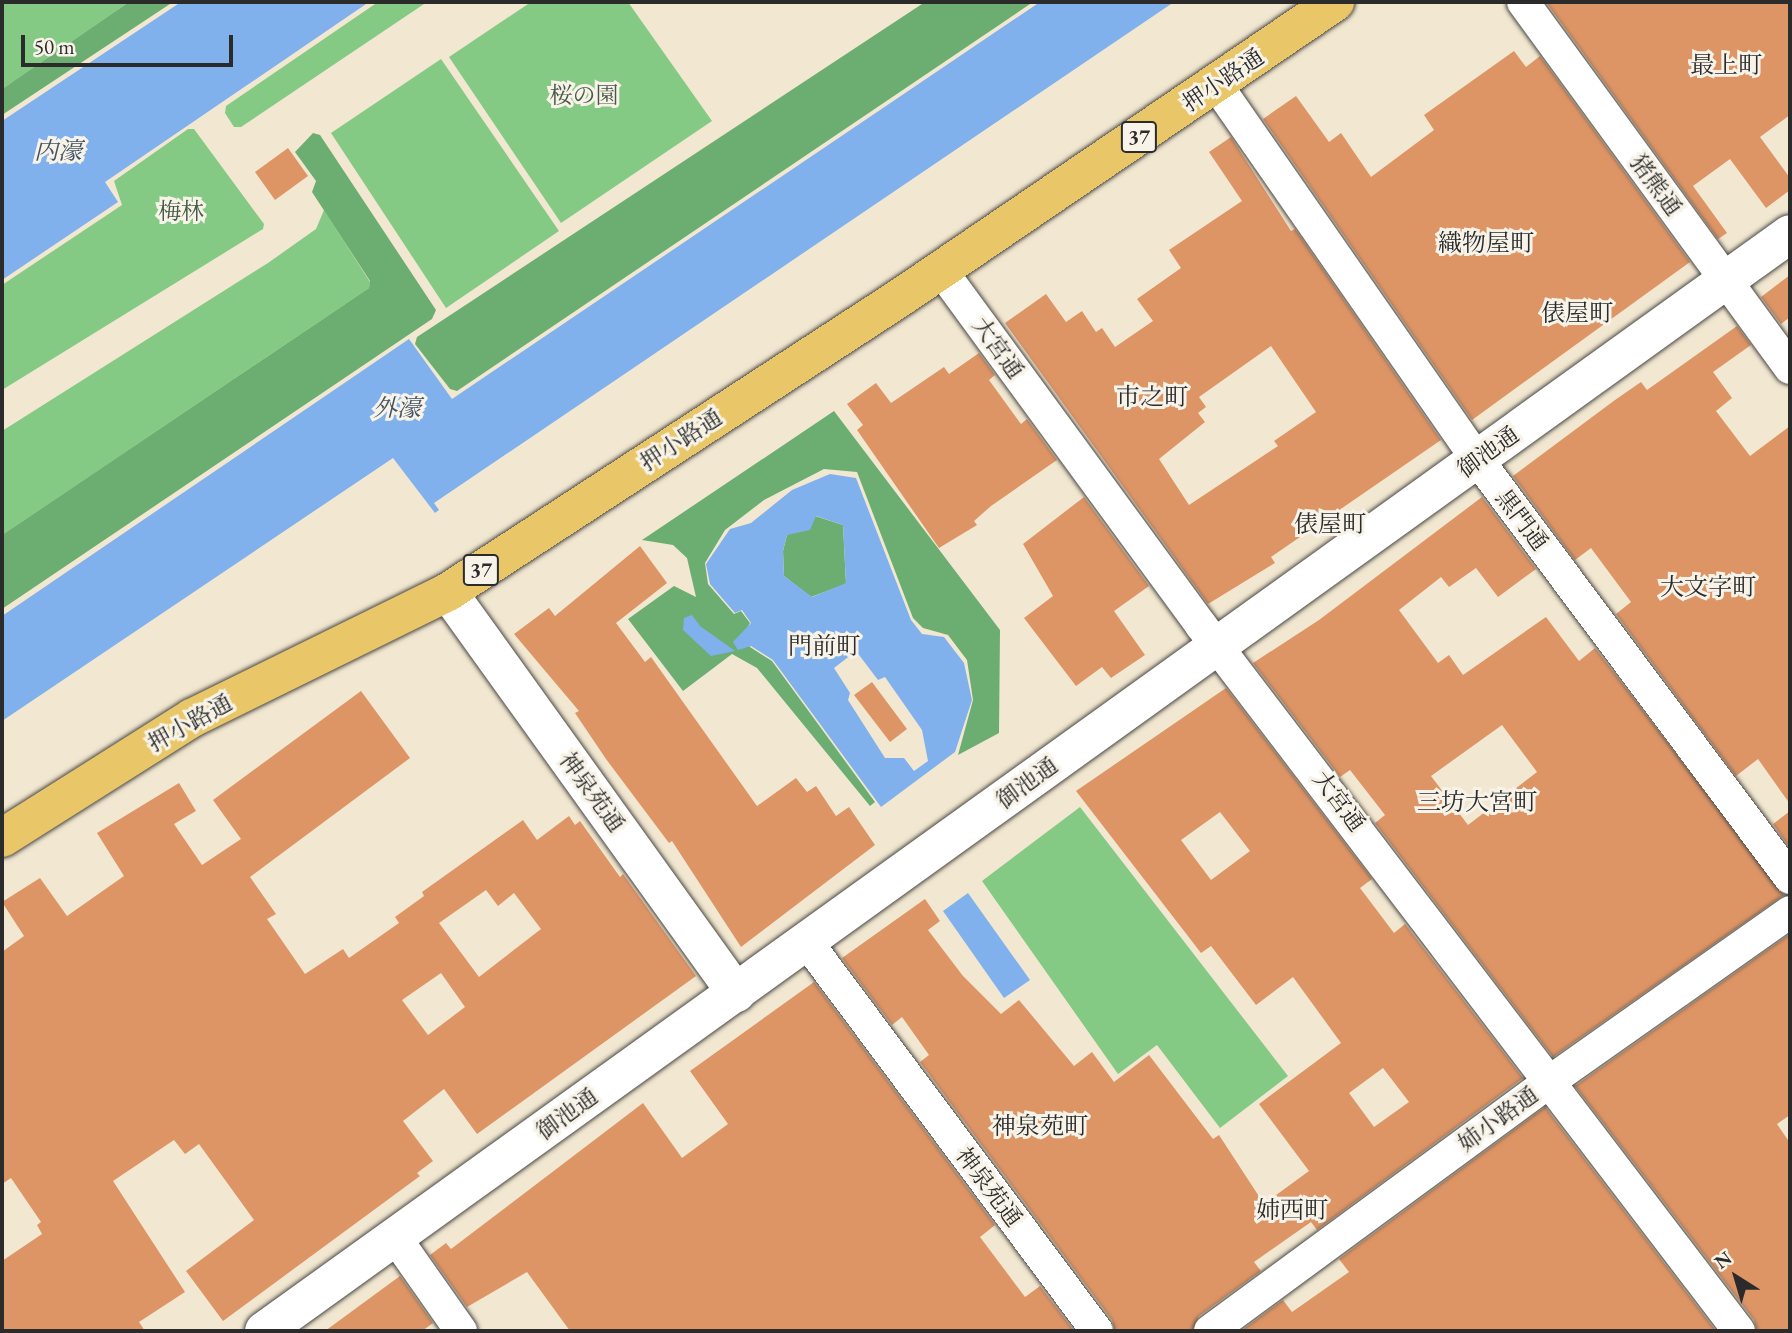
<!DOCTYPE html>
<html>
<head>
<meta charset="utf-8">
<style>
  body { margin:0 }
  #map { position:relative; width:1792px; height:1333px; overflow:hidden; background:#f2e7d0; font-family:"EB Garamond","Noto Serif JP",serif }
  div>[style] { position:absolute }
  .green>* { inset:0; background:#85ca84 }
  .forest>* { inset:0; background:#6cae72 }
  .water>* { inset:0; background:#81b1ec }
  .building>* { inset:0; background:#de9566 }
  .roads { filter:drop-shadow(0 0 2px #494744) drop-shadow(0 0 2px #494744) }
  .minor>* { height:32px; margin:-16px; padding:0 16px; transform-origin:16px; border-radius:16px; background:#fff }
  .tertiary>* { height:38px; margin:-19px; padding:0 19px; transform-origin:19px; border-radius:19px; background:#fff }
  .primary>* { height:38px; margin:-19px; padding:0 19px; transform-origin:19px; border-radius:19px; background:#e9c769 }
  span { translate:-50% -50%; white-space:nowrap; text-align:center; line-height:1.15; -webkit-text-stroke:6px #f7f3e8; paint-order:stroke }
  .shield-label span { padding:2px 5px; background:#f7f3e8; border:2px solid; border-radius:5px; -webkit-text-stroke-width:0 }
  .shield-label { font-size:21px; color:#2b2b2b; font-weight:700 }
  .street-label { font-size:23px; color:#2b2b2b }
  .park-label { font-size:23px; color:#465b46 }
  .neighbourhood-label { font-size:24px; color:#2b2b2b }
  .water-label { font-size:24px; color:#455365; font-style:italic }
  .frame { position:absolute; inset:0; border:4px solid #2b2b2b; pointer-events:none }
  .north { position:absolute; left:1701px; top:1242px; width:70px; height:70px; -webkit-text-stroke:5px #f7f3e8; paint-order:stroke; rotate:323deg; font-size:19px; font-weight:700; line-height:28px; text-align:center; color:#2b2b2b }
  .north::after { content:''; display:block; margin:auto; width:24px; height:32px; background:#2b2b2b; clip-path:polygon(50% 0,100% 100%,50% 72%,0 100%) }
  .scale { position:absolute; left:21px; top:35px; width:212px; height:32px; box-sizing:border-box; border:4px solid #2b2b2b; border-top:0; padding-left:9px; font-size:21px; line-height:24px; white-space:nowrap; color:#2b2b2b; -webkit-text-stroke:5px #f7f3e8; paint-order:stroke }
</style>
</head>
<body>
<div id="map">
  <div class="green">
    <i style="clip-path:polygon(2px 2px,129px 2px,2px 89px)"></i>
    <i style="clip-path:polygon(378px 2px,427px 2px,241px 127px,234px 127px,225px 113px,226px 106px)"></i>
    <i style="clip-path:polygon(531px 2px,628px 2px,712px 121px,561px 223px,449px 57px)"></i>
    <i style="clip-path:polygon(441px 59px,559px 231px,446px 308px,331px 133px)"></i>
    <i style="clip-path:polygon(188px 129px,194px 129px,264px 224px,263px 229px,2px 390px,2px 285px,122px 205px,114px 181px)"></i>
    <i style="clip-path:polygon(324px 210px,370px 282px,369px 288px,2px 535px,2px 431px,268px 263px,316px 229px)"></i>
    <i style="clip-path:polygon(1080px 807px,1288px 1076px,1220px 1128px,1157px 1045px,1118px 1074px,982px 881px)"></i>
  </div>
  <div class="forest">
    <i style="clip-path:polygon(129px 2px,173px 2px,2px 115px,2px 89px)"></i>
    <i style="clip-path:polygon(925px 2px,1033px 2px,457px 391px,450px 389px,415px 344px,417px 337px)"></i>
    <i style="clip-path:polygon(313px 133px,320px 135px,436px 310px,432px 319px,2px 609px,2px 535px,369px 288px,370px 281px,312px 192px,316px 181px,295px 152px)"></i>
    <i style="clip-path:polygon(834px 411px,1000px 630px,999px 733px,958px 755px,973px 700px,967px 660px,948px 635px,923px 628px,913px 618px,857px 472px,824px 469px,764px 500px,725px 530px,705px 563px,708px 584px,734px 614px,741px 611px,750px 623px,746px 630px,750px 647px,772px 661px,875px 802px,870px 806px,757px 668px,732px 654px,683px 691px,628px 619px,674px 586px,696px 597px,687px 558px,673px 545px,642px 540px)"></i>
    <i style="clip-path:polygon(815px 516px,843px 525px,846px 584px,811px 597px,784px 576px,783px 551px,787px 535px)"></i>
  </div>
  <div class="water">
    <i style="clip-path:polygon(181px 2px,369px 2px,105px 182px,118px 202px,2px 280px,2px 121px)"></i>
    <i style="clip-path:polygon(1040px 2px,1174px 2px,434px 503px,439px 510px,435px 513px,393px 458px,2px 721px,2px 616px,409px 339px,452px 399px)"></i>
    <i style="clip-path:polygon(evenodd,830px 474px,856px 478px,911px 620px,922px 634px,944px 637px,964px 663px,972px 700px,955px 752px,881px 807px,773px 660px,751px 646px,738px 650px,733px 642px,751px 623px,742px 610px,735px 613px,710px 584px,706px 564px,730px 529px,751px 523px,792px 490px,830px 474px,816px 516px,843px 525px,846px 583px,812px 597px,784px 576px,783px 551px,787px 535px,810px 530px,816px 516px,830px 474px,856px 651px,878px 680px,885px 677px,922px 730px,928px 761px,914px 771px,904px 758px,885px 758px,848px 700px,850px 693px,834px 668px,856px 651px)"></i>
    <i style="clip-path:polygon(692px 615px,700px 626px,735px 651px,711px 656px,683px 630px,684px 618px)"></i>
    <i style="clip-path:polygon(968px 893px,1030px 980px,1004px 998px,943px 911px)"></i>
  </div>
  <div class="building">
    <i style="clip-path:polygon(1546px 2px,1790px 2px,1790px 115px,1760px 137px,1790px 178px,1790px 190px,1766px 208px,1730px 159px,1693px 186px,1727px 233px,1718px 239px)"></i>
    <i style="clip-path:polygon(1514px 51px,1526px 67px,1540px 56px,1690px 262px,1472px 420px,1263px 119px,1296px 96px,1329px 142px,1341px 133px,1371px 177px,1434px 130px,1424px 115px)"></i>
    <i style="clip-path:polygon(evenodd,1231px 137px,1291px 231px,1295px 229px,1441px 440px,1271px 557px,1275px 563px,1208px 604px,1005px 323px,1046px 294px,1066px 322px,1082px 311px,1096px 332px,1102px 328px,1115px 347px,1153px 321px,1137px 299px,1181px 268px,1169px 250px,1242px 201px,1209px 152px,1231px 137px,1271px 346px,1316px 412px,1274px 441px,1278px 446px,1189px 505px,1159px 459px,1205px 422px,1198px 413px,1206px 407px,1199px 397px,1271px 346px)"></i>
    <i style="clip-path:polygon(288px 148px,308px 176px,275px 200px,255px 172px)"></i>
    <i style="clip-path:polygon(1790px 275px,1790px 317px,1781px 324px,1761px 297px)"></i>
    <i style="clip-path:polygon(1737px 326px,1751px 345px,1713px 372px,1732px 398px,1716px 411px,1750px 456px,1790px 426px,1790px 804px,1758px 759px,1736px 776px,1616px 614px,1631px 602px,1591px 548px,1575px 560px,1513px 476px,1615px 400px,1641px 382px,1647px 390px)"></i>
    <i style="clip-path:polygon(979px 353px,995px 375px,989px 380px,1021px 424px,1027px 419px,1057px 460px,991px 506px,974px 521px,977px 525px,939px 548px,857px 430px,863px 425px,847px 404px,876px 383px,891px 403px,944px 367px,949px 374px)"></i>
    <i style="clip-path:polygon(1084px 497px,1149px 586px,1114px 611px,1145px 655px,1111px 678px,1102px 667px,1076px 686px,1024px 618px,1053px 596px,1023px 544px)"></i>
    <i style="clip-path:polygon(evenodd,1482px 497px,1536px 569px,1498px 597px,1476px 568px,1449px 587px,1441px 577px,1399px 610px,1438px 663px,1449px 655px,1463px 675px,1546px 617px,1579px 661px,1595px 648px,1784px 895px,1553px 1057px,1375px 823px,1385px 815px,1350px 770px,1340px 777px,1253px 663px,1319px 620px,1482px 497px,1502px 725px,1537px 772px,1468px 825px,1431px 776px,1502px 725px)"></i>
    <i style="clip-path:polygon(640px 546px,667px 583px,616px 623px,645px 662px,651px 657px,757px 806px,796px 778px,807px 792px,816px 786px,836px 816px,849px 807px,875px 845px,741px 947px,672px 841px,669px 843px,606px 759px,575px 713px,579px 711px,514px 634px,549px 608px,555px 616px)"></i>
    <i style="clip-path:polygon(872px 682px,907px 729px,890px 742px,854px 695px)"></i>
    <i style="clip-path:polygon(evenodd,1226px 688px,1372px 879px,1360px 888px,1394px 933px,1405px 924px,1523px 1078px,1317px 1230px,1311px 1222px,1254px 1262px,1261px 1271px,1199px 1316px,1192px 1331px,1115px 1331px,1112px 1320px,920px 1062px,929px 1055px,902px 1017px,892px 1025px,842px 958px,925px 899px,940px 921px,928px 930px,963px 976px,1001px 1014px,1019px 1000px,1074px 1066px,1092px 1052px,1114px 1082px,1149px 1055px,1213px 1139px,1219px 1135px,1264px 1204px,1309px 1171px,1259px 1104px,1341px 1043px,1293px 977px,1256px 1005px,1211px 946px,1201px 953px,1076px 791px,1226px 688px,1220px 812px,1250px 851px,1211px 880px,1181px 840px,1220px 812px,1226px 688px,1383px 1068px,1409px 1102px,1374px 1127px,1349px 1093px,1383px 1068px)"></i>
    <i style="clip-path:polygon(evenodd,361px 691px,410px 758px,250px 877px,276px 914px,267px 919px,305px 974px,343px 949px,349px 958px,399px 923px,395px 917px,424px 896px,422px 892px,523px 820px,537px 840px,569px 816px,575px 825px,580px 821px,620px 877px,623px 874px,696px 976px,477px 1134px,444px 1089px,403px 1121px,433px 1161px,417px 1173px,420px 1176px,223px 1321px,186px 1271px,254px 1220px,199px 1144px,185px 1154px,174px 1140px,113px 1181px,185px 1292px,139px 1322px,145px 1331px,2px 1331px,2px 1261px,42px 1234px,37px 1225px,41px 1222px,11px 1178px,2px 1184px,2px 952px,24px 936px,2px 902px,40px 878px,67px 916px,124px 876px,97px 833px,179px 783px,196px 811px,174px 824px,202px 865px,241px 839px,213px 800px,361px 691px,486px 890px,498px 906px,514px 893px,541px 929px,479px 977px,439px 923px,486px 890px,361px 691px,441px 973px,465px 1007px,428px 1035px,402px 1000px,441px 973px)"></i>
    <i style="clip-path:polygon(1790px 811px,1790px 848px,1773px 824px)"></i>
    <i style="clip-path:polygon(1790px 934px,1790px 1115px,1777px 1124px,1790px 1143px,1790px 1331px,1757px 1331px,1754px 1320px,1575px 1086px)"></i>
    <i style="clip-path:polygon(814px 982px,995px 1225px,980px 1237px,1025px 1297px,1040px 1286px,1074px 1331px,570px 1331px,527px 1272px,467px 1307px,430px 1255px,446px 1243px,451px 1249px,643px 1103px,682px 1158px,728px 1124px,690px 1071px)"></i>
    <i style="clip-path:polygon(1545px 1107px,1716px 1331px,1241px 1331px,1283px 1300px,1292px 1312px,1349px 1272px,1339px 1259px)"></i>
    <i style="clip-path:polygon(400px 1276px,433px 1323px,422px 1331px,325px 1331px)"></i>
  </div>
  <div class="roads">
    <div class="minor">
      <i style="left:1523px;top:2px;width:453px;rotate:53.9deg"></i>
      <i style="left:1216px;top:84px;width:457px;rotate:55.2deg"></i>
      <i style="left:1477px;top:459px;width:523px;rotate:53.24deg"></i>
      <i style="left:941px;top:270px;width:439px;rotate:53.8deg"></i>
      <i style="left:1200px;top:624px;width:889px;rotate:52.68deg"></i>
      <i style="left:807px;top:942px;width:485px;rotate:53.3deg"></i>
      <i style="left:395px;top:1237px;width:115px;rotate:54.9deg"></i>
      <i style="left:1210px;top:1331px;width:421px;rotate:-36.3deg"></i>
      <i style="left:1549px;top:1082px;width:295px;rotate:-35.2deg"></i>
    </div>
    <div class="tertiary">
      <i style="left:448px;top:592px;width:494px;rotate:54.3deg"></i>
      <i style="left:264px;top:1331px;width:1879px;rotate:-35.71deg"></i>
    </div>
    <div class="primary">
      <i style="left:2px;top:838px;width:225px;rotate:-32.3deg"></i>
      <i style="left:192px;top:718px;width:285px;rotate:-26.2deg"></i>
      <i style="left:448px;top:592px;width:541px;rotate:-33.07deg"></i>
      <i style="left:901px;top:297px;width:525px;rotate:-34.2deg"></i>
    </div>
  </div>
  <div class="shield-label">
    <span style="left:1139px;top:137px">37</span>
    <span style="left:481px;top:570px">37</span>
  </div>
  <div class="street-label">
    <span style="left:1223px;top:80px;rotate:-34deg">押小路通</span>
    <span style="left:1656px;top:185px;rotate:54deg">猪熊通</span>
    <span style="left:998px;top:348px;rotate:54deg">大宮通</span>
    <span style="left:681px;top:440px;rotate:-33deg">押小路通</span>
    <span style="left:1488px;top:452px;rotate:-36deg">御池通</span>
    <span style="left:1522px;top:520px;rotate:53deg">黒門通</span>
    <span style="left:190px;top:723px;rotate:-29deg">押小路通</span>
    <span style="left:1027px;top:783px;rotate:-36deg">御池通</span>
    <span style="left:592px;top:792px;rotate:54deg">神泉苑通</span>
    <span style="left:1339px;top:801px;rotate:53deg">大宮通</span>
    <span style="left:567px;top:1114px;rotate:-36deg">御池通</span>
    <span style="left:1498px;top:1119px;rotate:-36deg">姉小路通</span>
    <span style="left:989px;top:1187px;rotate:53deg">神泉苑通</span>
  </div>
  <div class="park-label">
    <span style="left:584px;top:95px">桜の園</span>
    <span style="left:181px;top:211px">梅林</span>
  </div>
  <div class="neighbourhood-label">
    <span style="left:1726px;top:65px">最上町</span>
    <span style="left:1486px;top:243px">織物屋町</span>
    <span style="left:1577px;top:313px">俵屋町</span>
    <span style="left:1152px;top:397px">市之町</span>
    <span style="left:1330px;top:524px">俵屋町</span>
    <span style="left:1708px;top:587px">大文字町</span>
    <span style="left:824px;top:646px">門前町</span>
    <span style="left:1477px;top:802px">三坊大宮町</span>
    <span style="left:1040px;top:1126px">神泉苑町</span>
    <span style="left:1292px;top:1210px">姉西町</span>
  </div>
  <div class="water-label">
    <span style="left:58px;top:151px">内濠</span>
    <span style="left:397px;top:408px">外濠</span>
  </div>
  <div class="frame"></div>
  <div class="north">N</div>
  <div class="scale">50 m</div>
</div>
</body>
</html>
